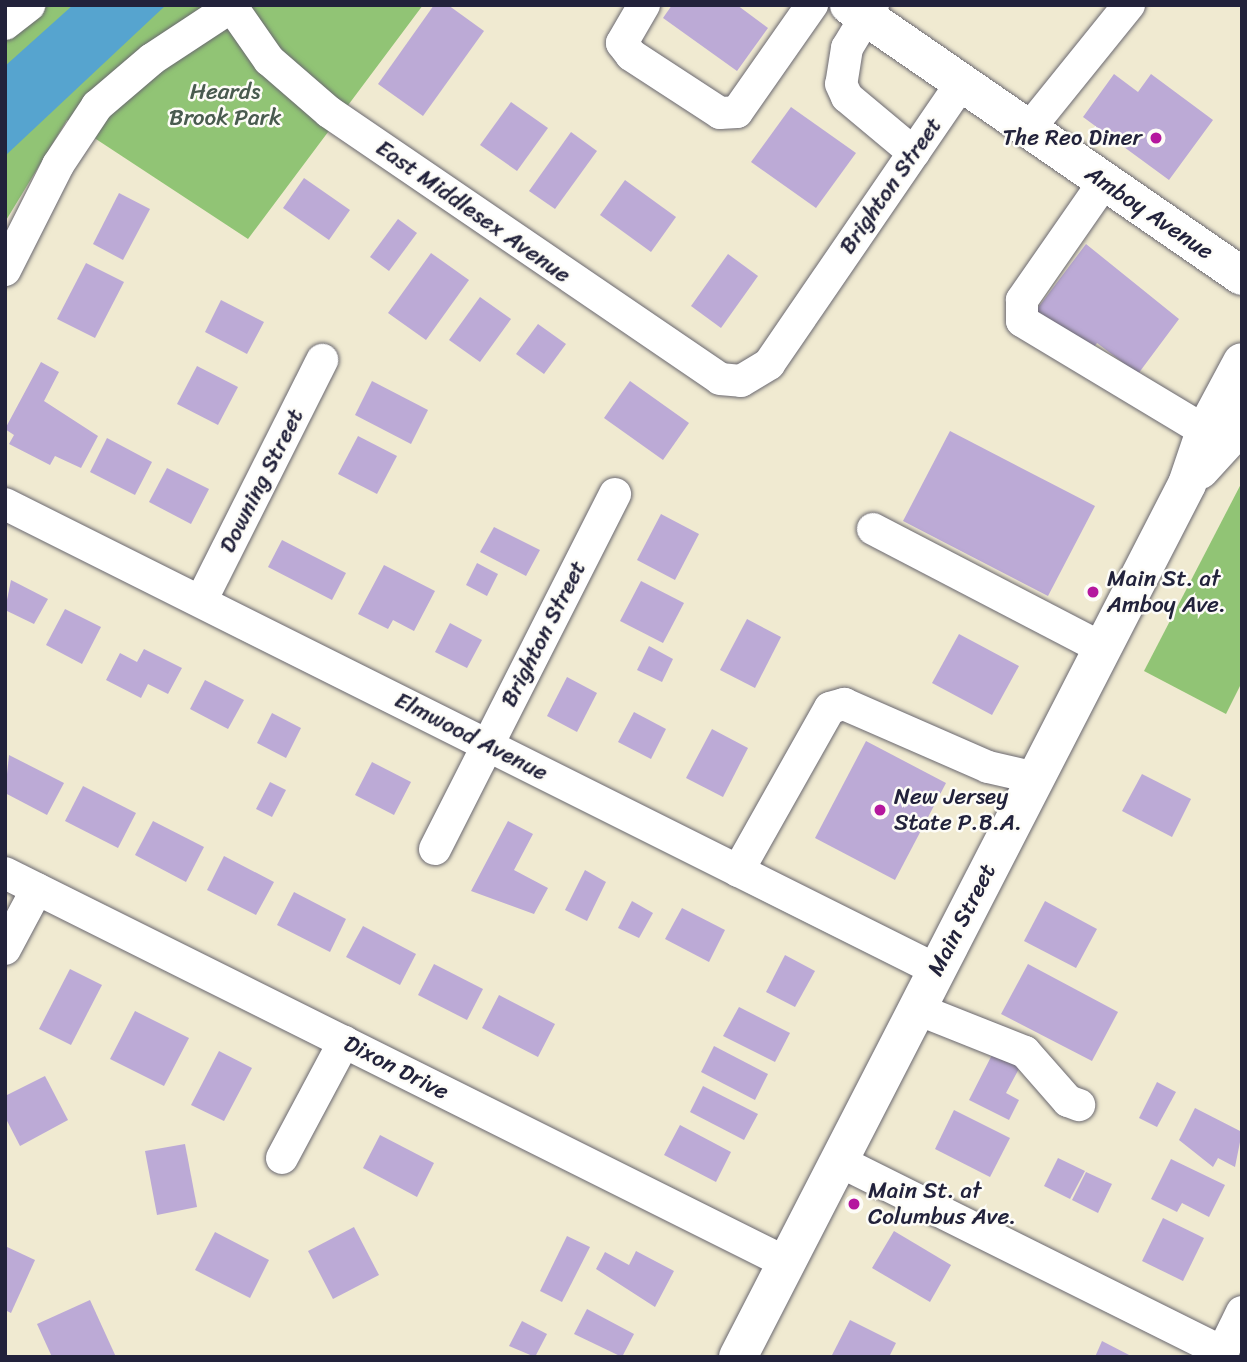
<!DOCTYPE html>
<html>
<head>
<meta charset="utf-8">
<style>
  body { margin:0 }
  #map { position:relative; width:1247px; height:1362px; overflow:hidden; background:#f0ead1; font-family:Sriracha,sans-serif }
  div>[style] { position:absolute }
  .green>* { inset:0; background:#91c475 }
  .water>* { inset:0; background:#56a4cf }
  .building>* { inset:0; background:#bcaad6 }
  .roads { filter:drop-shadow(0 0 2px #6a6870) drop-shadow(0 0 2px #6a6870) }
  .minor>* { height:32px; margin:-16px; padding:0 16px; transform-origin:16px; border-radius:16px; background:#fff }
  .major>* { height:38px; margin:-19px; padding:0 19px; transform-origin:19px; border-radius:19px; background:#fff }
  .dots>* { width:19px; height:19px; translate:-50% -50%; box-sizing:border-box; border:4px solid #fdfcf7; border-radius:50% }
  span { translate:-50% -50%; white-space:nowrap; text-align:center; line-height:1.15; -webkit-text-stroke:5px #fdfcf7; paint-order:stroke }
  .park-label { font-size:23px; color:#495b4f }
  .poi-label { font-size:23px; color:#22223b }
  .right { translate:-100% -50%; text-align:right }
  .left { translate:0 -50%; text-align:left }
  .street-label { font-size:23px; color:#22223b }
  .frame { position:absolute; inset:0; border:7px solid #22223b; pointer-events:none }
</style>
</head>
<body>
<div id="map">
  <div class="green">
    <i style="clip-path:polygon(5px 5px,423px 5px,248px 239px,67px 120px,5px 222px)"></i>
    <i style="clip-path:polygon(1242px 482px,1242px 682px,1226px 714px,1144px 671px)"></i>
  </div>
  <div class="water">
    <i style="clip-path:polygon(73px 5px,166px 5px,5px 156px,5px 66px)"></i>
  </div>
  <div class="building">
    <i style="clip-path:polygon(434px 5px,448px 5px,484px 31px,423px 116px,378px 84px)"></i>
    <i style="clip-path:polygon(672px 5px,737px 5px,768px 28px,737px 71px,663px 18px)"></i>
    <i style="clip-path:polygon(1114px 74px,1138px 92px,1151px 74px,1213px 120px,1169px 180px,1083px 117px)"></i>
    <i style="clip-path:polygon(511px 102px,548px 128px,517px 171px,480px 145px)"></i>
    <i style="clip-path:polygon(791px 107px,856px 153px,816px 208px,751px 162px)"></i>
    <i style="clip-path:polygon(571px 132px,597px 151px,555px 209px,529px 191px)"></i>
    <i style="clip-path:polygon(304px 178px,350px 210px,329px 240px,283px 208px)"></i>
    <i style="clip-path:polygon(625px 180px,676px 217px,651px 252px,600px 215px)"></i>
    <i style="clip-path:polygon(119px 193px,150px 209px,123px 260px,93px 244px)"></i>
    <i style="clip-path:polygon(398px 219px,417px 233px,389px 271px,370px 257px)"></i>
    <i style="clip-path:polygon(1086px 244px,1179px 319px,1138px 374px,1097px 343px,1089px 354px,1034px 313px)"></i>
    <i style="clip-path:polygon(431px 253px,469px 280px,426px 340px,388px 313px)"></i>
    <i style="clip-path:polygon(728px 254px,758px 276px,721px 328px,691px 306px)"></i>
    <i style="clip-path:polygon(86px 263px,124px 282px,95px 338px,57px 319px)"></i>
    <i style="clip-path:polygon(480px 297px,511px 319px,480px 362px,449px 340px)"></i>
    <i style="clip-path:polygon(221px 300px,264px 322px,247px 354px,205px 332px)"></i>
    <i style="clip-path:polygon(538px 324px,566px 344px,544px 374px,516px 354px)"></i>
    <i style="clip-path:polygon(41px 362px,59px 372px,44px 401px,98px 436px,81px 468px,55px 456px,50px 465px,9px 444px,14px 435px,5px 429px)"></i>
    <i style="clip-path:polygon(197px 366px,238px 387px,218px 425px,177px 404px)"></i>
    <i style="clip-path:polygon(372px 381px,428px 410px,411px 444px,355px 415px)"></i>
    <i style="clip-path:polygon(630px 381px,689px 423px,663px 460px,604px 418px)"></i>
    <i style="clip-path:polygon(950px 431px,1095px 506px,1048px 596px,903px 521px)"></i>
    <i style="clip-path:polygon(358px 436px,397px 456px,377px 494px,338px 474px)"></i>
    <i style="clip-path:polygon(107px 438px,152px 462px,135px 495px,90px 472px)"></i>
    <i style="clip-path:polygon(167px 468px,209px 489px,191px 524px,149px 502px)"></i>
    <i style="clip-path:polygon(661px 514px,699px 534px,675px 580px,637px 560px)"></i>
    <i style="clip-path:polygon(494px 527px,540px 550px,526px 576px,480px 552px)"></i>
    <i style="clip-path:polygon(282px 540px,346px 573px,332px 600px,268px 567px)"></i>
    <i style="clip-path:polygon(477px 563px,498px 574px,487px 596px,466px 585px)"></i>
    <i style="clip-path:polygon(384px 565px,435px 591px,414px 631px,393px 620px,388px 629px,358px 614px)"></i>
    <i style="clip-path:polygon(11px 580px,48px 599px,34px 624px,5px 610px)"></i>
    <i style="clip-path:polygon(641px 581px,684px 603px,663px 643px,620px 621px)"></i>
    <i style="clip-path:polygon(65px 609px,101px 627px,82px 664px,46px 645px)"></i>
    <i style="clip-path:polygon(747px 619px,781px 637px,755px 688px,720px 670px)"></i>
    <i style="clip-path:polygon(450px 623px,482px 640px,467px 668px,435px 652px)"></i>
    <i style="clip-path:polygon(959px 634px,1019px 666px,992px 715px,932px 683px)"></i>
    <i style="clip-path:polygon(649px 646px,673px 659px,662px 682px,637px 670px)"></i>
    <i style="clip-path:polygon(144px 649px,182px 668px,168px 694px,148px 684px,141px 698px,106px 680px,120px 653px,137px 662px)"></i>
    <i style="clip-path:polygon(567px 677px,597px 693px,577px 732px,547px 716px)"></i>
    <i style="clip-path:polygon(205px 680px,244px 700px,228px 729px,190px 709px)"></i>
    <i style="clip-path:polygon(634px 712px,666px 729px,651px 759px,618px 742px)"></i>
    <i style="clip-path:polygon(272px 713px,301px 728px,286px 758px,257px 743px)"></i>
    <i style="clip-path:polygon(712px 729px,748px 748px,723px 797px,686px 778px)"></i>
    <i style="clip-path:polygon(866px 741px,946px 783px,895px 880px,815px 838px)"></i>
    <i style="clip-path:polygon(9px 755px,64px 783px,47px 815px,5px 793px)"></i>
    <i style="clip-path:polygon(372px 762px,411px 782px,394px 815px,355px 795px)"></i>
    <i style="clip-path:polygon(1142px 774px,1191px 799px,1172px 837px,1122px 811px)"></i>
    <i style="clip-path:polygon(270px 782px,286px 790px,272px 817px,256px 809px)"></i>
    <i style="clip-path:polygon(83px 786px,136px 813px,118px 848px,65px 821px)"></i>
    <i style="clip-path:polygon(153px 821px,204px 847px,186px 882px,135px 855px)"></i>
    <i style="clip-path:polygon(508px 821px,533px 834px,514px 870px,548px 888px,534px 914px,471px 891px)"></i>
    <i style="clip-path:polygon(224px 856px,274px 882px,256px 915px,207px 890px)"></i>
    <i style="clip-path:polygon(585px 870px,606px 882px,587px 921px,565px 910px)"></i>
    <i style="clip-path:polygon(294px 892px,346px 919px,330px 952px,277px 925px)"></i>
    <i style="clip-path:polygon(632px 901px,653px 913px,639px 938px,618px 928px)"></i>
    <i style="clip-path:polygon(1045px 901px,1097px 929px,1076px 968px,1024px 941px)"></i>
    <i style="clip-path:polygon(682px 908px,725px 930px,709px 962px,665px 939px)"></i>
    <i style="clip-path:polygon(363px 926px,416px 954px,400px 985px,346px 957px)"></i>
    <i style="clip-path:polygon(785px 955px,815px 971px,795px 1007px,766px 992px)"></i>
    <i style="clip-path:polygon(434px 964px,483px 989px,467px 1020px,418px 995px)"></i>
    <i style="clip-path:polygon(1028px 964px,1118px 1012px,1092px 1061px,1001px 1014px)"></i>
    <i style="clip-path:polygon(70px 969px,102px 985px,71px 1045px,39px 1029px)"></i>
    <i style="clip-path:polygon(499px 995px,555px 1024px,538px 1057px,482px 1028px)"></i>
    <i style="clip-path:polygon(739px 1007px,790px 1033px,775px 1062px,723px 1036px)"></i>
    <i style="clip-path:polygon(135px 1011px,189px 1038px,164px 1086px,110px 1059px)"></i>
    <i style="clip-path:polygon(714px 1046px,768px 1074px,755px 1100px,701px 1072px)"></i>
    <i style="clip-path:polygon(995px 1049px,1022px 1063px,1006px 1093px,1019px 1100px,1009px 1120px,969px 1100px)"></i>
    <i style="clip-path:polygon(219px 1051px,252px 1068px,224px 1121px,191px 1105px)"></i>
    <i style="clip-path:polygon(45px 1076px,68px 1120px,20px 1146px,5px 1117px,5px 1096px)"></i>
    <i style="clip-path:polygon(1157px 1082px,1176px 1092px,1157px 1127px,1139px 1118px)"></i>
    <i style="clip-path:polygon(703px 1086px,758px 1114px,744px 1140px,690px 1112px)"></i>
    <i style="clip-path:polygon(1195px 1108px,1242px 1132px,1235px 1167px,1218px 1158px,1213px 1167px,1179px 1140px)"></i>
    <i style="clip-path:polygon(954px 1110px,1010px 1138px,990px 1177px,935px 1149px)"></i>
    <i style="clip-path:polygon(680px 1125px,731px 1152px,716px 1182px,664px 1155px)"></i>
    <i style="clip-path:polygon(380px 1135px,434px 1163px,417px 1197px,363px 1168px)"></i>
    <i style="clip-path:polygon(185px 1144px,197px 1207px,157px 1215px,145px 1151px)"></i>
    <i style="clip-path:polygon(1058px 1158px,1085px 1171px,1070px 1199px,1044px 1186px)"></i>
    <i style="clip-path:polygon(1171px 1159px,1225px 1185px,1209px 1217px,1182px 1203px,1177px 1212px,1151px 1199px)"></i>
    <i style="clip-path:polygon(1086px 1172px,1112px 1184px,1098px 1213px,1072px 1200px)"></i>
    <i style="clip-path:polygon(1163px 1218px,1204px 1238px,1183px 1281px,1142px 1261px)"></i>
    <i style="clip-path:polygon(354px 1227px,379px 1275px,333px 1299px,308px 1251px)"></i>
    <i style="clip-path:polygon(894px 1231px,951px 1265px,930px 1302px,872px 1268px)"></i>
    <i style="clip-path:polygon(215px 1232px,269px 1260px,250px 1298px,195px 1270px)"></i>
    <i style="clip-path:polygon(567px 1236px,590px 1247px,562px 1302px,540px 1291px)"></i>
    <i style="clip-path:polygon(5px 1246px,35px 1260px,11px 1313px,5px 1310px)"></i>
    <i style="clip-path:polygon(636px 1251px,674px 1271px,655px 1307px,596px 1269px,605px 1252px,629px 1265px)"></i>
    <i style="clip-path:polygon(90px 1300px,116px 1357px,52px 1357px,37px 1324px)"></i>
    <i style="clip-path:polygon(587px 1309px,634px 1334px,622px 1357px,574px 1334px)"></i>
    <i style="clip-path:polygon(850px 1320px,896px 1343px,889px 1357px,831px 1357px)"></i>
    <i style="clip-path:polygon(522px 1321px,547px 1334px,535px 1357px,509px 1346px)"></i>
    <i style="clip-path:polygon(1102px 1341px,1133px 1357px,1095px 1357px)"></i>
  </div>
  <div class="roads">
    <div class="minor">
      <i style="left:644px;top:5px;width:44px;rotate:120.1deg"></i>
      <i style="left:622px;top:43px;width:15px;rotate:53deg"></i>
      <i style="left:631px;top:55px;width:106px;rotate:33.1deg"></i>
      <i style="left:720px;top:113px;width:17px;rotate:-3deg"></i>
      <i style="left:737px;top:112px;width:131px;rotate:-55deg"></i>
      <i style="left:873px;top:5px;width:50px;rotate:121.2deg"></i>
      <i style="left:847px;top:48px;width:36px;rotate:99deg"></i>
      <i style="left:841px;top:84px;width:14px;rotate:65deg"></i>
      <i style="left:847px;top:97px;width:87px;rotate:39.9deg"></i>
      <i style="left:232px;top:7px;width:65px;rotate:55.1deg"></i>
      <i style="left:269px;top:60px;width:79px;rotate:40.9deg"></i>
      <i style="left:329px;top:112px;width:473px;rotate:34.3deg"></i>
      <i style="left:720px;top:379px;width:21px;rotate:5deg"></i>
      <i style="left:741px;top:381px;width:33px;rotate:-31deg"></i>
      <i style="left:769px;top:364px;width:340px;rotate:-55.6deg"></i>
      <i style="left:5px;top:24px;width:31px;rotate:-38deg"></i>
      <i style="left:1028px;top:130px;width:161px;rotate:-51.1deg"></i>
      <i style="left:1104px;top:182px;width:144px;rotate:124.8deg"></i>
      <i style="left:1022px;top:300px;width:21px;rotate:90deg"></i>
      <i style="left:1022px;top:321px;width:214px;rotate:31deg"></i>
      <i style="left:5px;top:270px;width:118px;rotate:-63.2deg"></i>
      <i style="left:58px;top:165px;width:71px;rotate:-56.5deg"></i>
      <i style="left:97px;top:106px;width:72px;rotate:-40.5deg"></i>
      <i style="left:152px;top:59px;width:98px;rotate:-33.4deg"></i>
      <i style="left:5px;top:504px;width:1042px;rotate:26.57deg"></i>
      <i style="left:873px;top:529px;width:258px;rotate:27.5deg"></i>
      <i style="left:201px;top:601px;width:270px;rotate:-63.3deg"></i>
      <i style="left:435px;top:849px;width:398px;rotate:-63.1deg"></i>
      <i style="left:738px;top:871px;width:187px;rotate:-60.6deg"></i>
      <i style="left:830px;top:708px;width:15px;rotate:-16deg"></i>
      <i style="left:844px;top:704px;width:157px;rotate:23.6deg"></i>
      <i style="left:988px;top:767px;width:49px;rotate:12.9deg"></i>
      <i style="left:5px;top:873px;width:874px;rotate:26.51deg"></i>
      <i style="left:5px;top:949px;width:68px;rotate:-61.9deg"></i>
      <i style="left:917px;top:1009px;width:116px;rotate:21.7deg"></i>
      <i style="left:1025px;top:1052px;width:65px;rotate:48.7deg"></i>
      <i style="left:1068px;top:1101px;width:12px;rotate:20deg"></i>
      <i style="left:282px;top:1158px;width:132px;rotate:-61.9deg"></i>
      <i style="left:839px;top:1161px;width:428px;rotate:26.5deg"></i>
      <i style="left:1220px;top:1357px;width:50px;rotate:-63.9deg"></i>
    </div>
    <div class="major">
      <i style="left:849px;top:5px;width:477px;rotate:34.6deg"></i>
      <i style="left:1200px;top:470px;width:62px;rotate:-47.6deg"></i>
      <i style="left:738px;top:1357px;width:982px;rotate:-62.78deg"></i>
      <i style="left:1187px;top:484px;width:56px;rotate:-71.2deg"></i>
      <i style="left:1205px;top:431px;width:78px;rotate:-61.8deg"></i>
    </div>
  </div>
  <div class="dots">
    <i style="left:1156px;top:138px;background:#b5179e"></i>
    <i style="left:1093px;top:592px;background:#b5179e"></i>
    <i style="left:880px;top:810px;background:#b5179e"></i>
    <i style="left:854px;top:1204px;background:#b5179e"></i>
  </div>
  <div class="park-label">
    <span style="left:225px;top:105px">Heards<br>Brook Park</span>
  </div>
  <div class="poi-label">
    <span class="right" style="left:1142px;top:138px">The Reo Diner</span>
    <span class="left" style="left:1107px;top:592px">Main St. at<br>Amboy Ave.</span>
    <span class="left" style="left:894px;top:810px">New Jersey<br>State P.B.A.</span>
    <span class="left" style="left:868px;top:1204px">Main St. at<br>Columbus Ave.</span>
  </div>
  <div class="street-label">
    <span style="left:891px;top:186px;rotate:-55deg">Brighton Street</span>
    <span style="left:473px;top:212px;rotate:35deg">East Middlesex Avenue</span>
    <span style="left:1149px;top:213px;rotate:34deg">Amboy Avenue</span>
    <span style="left:262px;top:481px;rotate:-63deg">Downing Street</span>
    <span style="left:544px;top:634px;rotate:-63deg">Brighton Street</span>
    <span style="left:471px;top:737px;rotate:27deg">Elmwood Avenue</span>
    <span style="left:962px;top:920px;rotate:-63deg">Main Street</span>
    <span style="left:396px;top:1068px;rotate:27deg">Dixon Drive</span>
  </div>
  <div class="frame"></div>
</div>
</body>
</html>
